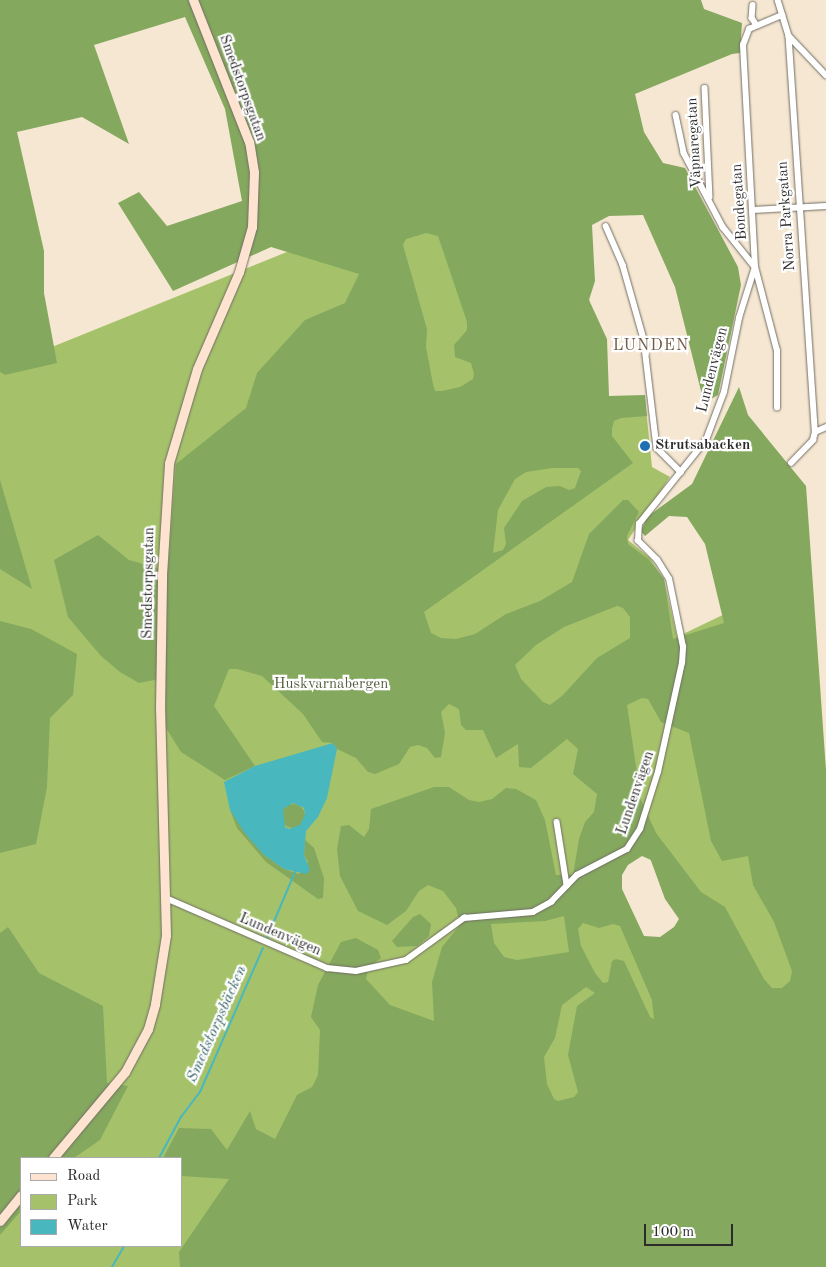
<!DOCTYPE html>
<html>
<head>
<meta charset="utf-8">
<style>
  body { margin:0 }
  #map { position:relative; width:826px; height:1267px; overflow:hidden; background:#f5e7d1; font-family:"Old Standard TT",serif }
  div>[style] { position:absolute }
  .green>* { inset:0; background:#a5c26a }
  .forest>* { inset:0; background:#84a85e }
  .round { border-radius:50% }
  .water>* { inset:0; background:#48b7be }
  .stream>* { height:2px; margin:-1px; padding:0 1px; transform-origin:1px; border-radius:1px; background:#48b7be }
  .roads { filter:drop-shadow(0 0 1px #726d65) drop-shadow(0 0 1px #726d65) }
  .street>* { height:5.5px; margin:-2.75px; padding:0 2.75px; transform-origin:2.75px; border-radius:2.75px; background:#fff }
  .secondary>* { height:9px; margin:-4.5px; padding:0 4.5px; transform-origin:4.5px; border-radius:4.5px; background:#fee3d1 }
  .dots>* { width:14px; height:14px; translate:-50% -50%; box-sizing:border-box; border:2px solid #fff; border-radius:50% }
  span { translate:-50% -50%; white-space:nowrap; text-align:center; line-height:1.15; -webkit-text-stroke:4.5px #fff; paint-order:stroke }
  .street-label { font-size:15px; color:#2b2b2b }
  .poi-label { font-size:15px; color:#2b2b2b; font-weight:700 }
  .left { translate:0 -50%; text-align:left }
  .park-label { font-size:15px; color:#566041 }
  .neighbourhood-label { font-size:16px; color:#725b49; letter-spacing:1px }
  .water-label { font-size:16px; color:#376366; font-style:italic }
  .legend { position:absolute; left:20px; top:1157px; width:162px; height:90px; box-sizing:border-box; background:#fff; border:1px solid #aaa; margin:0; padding:6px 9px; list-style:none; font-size:15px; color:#2b2b2b }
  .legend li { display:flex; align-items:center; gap:10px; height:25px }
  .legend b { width:25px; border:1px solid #aaa }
  .scale { position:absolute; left:644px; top:1224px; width:89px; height:22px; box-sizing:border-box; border:2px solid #2b2b2b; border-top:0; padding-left:6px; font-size:15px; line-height:18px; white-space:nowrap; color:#2b2b2b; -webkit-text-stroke:4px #fff; paint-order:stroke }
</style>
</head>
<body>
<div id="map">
  <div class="green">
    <i style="clip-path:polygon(evenodd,358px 227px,579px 230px,604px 401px,645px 399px,652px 467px,670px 477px,628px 540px,650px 558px,664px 579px,677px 637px,735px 609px,826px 876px,826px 1267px,0 1267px,0 368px,319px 239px,358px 227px,645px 845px,663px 893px,685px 919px,651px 957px,601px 876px,645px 845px,358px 227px,21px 1158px,181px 1158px,181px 1246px,21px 1246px,21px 1158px)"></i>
  </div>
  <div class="forest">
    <i style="clip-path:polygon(evenodd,0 0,701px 0,704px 9px,742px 23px,740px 53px,732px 54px,635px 94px,644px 132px,663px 163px,685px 168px,738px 267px,741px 285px,718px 395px,704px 403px,675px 287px,643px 215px,609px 216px,592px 225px,595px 281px,589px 300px,607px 339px,609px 396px,645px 395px,647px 416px,621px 418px,614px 421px,612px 429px,612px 436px,633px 463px,424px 612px,431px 633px,441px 638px,456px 639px,475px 634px,506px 614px,540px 601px,572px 582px,589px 534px,623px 500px,628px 500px,639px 512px,627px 536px,628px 544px,648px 559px,664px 579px,673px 639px,724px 623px,705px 544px,687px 517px,669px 516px,645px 536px,641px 531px,647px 517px,692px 484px,739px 387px,748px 415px,806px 486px,826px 770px,826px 1267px,180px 1267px,179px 1252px,229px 1179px,181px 1176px,181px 1158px,163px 1158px,179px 1128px,211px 1129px,227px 1150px,250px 1111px,256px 1129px,275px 1139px,297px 1095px,312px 1087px,318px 1075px,320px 1030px,311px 1017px,318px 985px,341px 942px,356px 938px,378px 950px,381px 958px,369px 967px,366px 979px,390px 1005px,434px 1021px,432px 982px,442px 947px,460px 925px,456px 908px,443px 891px,428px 885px,419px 891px,406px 911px,387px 925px,358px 911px,340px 876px,337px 849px,341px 826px,349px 825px,364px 837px,369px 829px,371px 809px,434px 787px,449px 787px,469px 800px,479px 802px,492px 799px,506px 788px,516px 789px,536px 800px,545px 820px,556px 875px,573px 875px,579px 839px,585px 822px,594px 812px,597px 794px,573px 774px,578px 749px,567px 739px,531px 768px,519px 767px,518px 744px,496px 758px,483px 730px,466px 730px,461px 725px,459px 709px,449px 704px,441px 712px,445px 733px,441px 757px,435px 758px,427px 748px,418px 745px,410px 747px,399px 764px,375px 774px,368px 772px,356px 758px,337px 749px,333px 743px,322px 742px,303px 714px,262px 676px,237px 669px,229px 669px,214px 706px,255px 766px,225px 780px,181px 752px,166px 728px,166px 684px,154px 680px,139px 683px,120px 672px,101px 656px,68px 617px,54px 560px,98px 535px,129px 560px,168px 571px,176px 464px,246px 408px,257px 373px,305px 320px,345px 303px,359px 274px,271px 247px,173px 291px,118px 203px,139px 192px,167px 226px,242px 201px,225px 109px,185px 17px,94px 45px,129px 144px,82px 117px,17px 132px,44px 251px,44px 293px,57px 363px,5px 375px,0 372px,0 0,426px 233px,438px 236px,467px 322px,467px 330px,454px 345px,455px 357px,471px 363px,474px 374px,473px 379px,460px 387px,442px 391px,435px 391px,433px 384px,426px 347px,427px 329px,403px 245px,406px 239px,426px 233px,0 0,552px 468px,578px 468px,581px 471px,575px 488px,569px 490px,560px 486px,546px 487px,522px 501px,504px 528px,506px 544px,503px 550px,493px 553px,498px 510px,515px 479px,526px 472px,552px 468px,0 0,617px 606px,623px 608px,630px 617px,630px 638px,597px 658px,562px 696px,550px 705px,543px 702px,521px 679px,515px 665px,536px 645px,564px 627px,617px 606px,0 0,642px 698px,648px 699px,661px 722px,689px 733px,711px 841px,722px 861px,748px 856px,753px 885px,774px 922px,792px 971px,790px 981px,782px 988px,772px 988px,764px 979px,725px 907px,701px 892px,656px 833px,641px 800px,627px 705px,642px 698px,0 0,642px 856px,651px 860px,665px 899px,679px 919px,674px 927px,660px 937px,644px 936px,622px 889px,622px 875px,628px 865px,642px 856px,0 0,564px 916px,569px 952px,517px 960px,504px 957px,494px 943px,491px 924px,545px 921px,564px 916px,0 0,583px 923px,599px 928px,613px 924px,620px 926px,652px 1000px,654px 1019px,650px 1017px,624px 961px,616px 959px,612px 961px,608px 982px,603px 983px,595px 973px,581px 946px,578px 929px,583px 923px,0 0,586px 987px,595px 993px,577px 1006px,568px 1055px,578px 1092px,574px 1097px,558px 1101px,554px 1099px,547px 1084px,544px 1057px,555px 1038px,562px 1005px,586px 987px)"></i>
    <i style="clip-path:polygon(0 480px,32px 589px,0 569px)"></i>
    <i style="clip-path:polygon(0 621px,31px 629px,77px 654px,73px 695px,50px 718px,47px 787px,36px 844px,0 853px)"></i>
    <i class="round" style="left:281px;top:804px;width:24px;height:24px"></i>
    <i style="clip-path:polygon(230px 810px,263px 854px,284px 869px,299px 874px,308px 862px,304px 855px,305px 840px,314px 848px,324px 878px,323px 898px,318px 899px,266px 862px,237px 828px)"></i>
    <i style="clip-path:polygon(420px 914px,431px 924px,429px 936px,417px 946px,397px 947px,392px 941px,413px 917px)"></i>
    <i style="clip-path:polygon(8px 927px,39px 973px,103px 1006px,107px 1083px,128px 1086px,100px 1140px,74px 1158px,21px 1158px,21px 1211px,0 1235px,0 933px)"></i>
  </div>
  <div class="water">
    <i style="clip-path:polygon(evenodd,333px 743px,337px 749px,327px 798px,318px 817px,306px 831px,304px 855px,310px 870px,306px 874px,284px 869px,263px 854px,244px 832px,230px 810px,224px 782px,255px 766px,333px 743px,293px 803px,304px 808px,305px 815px,300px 825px,289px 829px,285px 827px,283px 809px,293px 803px)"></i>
  </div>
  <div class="stream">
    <i style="left:267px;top:938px;width:72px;rotate:-67deg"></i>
    <i style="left:159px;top:1158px;width:47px;rotate:-61.8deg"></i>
    <i style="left:181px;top:1117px;width:31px;rotate:-53deg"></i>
    <i style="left:200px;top:1092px;width:157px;rotate:-66.4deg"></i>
    <i style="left:112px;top:1267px;width:24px;rotate:-60deg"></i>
  </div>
  <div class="roads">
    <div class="street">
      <i style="left:778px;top:0;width:38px;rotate:73deg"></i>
      <i style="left:789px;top:36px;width:397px;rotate:86.2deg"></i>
      <i style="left:753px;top:5px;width:13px;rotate:94deg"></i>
      <i style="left:752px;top:18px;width:7px;rotate:56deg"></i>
      <i style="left:789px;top:36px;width:54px;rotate:46.5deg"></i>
      <i style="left:705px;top:88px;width:109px;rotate:87.4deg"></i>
      <i style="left:676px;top:115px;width:39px;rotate:78deg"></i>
      <i style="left:684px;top:153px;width:84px;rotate:62.2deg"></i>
      <i style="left:723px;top:227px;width:51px;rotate:51.3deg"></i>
      <i style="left:753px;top:210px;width:73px;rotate:-3.1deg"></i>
      <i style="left:606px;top:226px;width:43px;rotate:66.4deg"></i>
      <i style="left:623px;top:265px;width:77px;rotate:74.2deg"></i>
      <i style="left:644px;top:339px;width:110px;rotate:83.2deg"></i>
      <i style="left:657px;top:448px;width:34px;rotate:45deg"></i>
      <i style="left:777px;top:408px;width:57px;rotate:-90deg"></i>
      <i style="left:777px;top:351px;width:87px;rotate:-104.7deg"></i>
      <i style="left:755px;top:267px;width:222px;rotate:-93.1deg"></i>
      <i style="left:743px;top:45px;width:17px;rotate:-69deg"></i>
      <i style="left:749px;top:29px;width:36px;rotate:-23deg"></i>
      <i style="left:815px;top:432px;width:12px;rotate:-24deg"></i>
      <i style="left:791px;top:463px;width:32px;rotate:-46deg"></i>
      <i style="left:813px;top:440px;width:8px;rotate:-76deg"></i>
      <i style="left:557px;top:822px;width:64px;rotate:81deg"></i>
      <i style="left:166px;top:898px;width:176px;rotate:23.5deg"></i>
      <i style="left:327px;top:968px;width:29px;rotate:6deg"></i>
      <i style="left:356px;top:971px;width:51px;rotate:-12.4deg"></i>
      <i style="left:406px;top:960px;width:72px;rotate:-35.9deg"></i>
      <i style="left:464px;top:918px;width:69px;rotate:-5deg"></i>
      <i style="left:533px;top:912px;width:21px;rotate:-29deg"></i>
      <i style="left:551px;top:902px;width:37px;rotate:-46deg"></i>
      <i style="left:577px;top:875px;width:56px;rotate:-27.5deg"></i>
      <i style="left:627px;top:849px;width:24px;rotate:-57deg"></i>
      <i style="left:640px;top:829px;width:60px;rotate:-72.5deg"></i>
      <i style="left:658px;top:772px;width:112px;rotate:-77.6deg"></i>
      <i style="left:682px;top:663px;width:16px;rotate:-86deg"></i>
      <i style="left:683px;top:647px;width:69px;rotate:-101.6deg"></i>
      <i style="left:669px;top:579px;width:22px;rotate:-122deg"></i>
      <i style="left:657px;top:560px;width:27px;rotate:-135deg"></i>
      <i style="left:638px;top:541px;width:17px;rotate:-87deg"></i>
      <i style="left:639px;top:524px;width:107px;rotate:-51.4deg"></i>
      <i style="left:706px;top:440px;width:51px;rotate:-69.4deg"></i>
      <i style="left:724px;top:392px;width:76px;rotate:-78.5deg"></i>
      <i style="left:739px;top:318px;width:53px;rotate:-72.6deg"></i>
    </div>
    <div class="secondary">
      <i style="left:53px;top:1158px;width:112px;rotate:-50.1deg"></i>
      <i style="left:125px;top:1072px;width:49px;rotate:-61.9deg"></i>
      <i style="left:148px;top:1029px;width:26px;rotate:-74deg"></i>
      <i style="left:155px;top:1004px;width:70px;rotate:-80.9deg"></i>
      <i style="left:166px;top:935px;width:226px;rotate:-91.5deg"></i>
      <i style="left:160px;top:709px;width:134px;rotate:-89.1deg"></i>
      <i style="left:162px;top:575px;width:112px;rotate:-86.4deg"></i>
      <i style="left:169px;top:463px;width:98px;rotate:-73.4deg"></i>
      <i style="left:197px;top:369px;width:106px;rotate:-66.6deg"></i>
      <i style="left:239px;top:272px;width:47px;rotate:-73.9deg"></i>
      <i style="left:252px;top:227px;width:55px;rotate:-87.9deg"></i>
      <i style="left:254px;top:172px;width:30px;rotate:-99deg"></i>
      <i style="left:249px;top:142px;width:153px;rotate:-111.5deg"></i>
      <i style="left:0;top:1221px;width:33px;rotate:-51deg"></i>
    </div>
  </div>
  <div class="dots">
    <i style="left:645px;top:446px;background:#1f6fb2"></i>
  </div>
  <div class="street-label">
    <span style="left:242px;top:88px;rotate:70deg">Smedstorpsgatan</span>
    <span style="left:695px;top:143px;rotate:-93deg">Väpnaregatan</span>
    <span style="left:740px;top:202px;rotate:-94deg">Bondegatan</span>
    <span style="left:787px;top:216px;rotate:-94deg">Norra Parkgatan</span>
    <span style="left:713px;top:370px;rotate:-76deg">Lundenvägen</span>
    <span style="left:149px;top:583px;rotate:-89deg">Smedstorpsgatan</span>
    <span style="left:636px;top:793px;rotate:-71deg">Lundenvägen</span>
    <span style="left:280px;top:935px;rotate:23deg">Lundenvägen</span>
  </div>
  <div class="poi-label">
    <span class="left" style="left:655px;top:446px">Strutsabacken</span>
  </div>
  <div class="park-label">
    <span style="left:331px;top:685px">Huskvarnabergen</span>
  </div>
  <div class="neighbourhood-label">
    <span style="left:651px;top:346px">LUNDEN</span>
  </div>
  <div class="water-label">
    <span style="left:217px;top:1024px;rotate:-66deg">Smedstorpsbäcken</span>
  </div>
  <ul class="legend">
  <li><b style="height:6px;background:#fee3d1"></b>Road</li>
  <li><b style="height:14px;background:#a5c26a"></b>Park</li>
  <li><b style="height:14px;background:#48b7be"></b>Water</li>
  </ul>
  <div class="scale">100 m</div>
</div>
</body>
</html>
